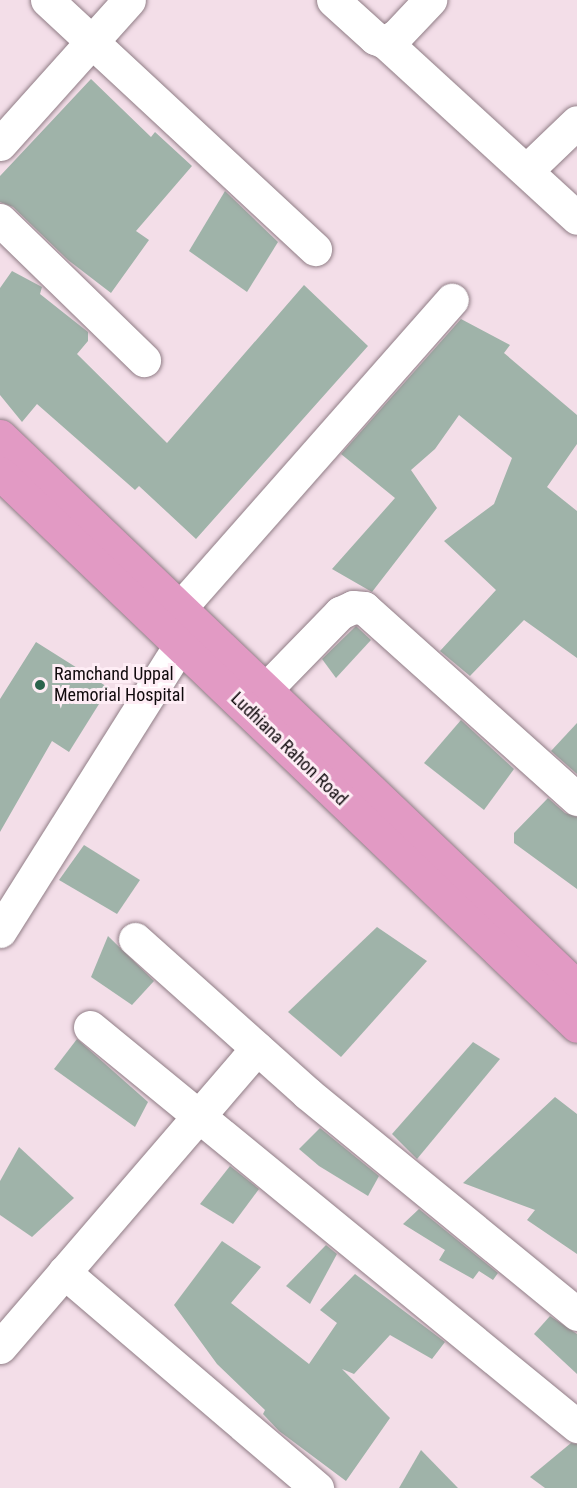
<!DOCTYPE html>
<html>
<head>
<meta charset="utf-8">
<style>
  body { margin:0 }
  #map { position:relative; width:577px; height:1488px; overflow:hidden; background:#f3dee8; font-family:"Roboto Condensed",sans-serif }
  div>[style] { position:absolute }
  .building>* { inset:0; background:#9fb3a9 }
  .roads { filter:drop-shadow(0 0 2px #907d86) drop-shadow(0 0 2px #907d86) }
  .minor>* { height:33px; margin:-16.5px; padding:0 16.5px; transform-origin:16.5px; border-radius:16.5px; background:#fff }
  .major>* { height:33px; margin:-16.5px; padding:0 16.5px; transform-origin:16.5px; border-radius:16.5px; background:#e29ac4 }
  .dots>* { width:16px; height:16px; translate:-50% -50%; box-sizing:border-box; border:3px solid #feedf5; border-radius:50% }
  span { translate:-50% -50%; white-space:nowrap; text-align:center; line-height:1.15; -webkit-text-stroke:6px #feedf5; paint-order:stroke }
  .poi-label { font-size:18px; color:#100a0d }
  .left { translate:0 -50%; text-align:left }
  .street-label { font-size:18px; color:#100a0d }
</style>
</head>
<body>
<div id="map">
  <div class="building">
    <i style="clip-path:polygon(91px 79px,151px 137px,155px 132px,192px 166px,136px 231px,149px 240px,111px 293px,68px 260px,13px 207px,0 202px,0 176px)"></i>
    <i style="clip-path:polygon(225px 191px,278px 242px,247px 292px,189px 251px)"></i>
    <i style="clip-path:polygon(12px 271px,42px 287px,40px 294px,88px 332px,88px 341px,77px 354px,167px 443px,304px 285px,368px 346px,196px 539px,139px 486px,135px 490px,37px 404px,22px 422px,0 395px,0 288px)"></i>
    <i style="clip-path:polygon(461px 319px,510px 345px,504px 353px,577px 415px,577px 444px,547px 487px,577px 511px,577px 658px,524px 620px,470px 676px,440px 651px,496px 590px,444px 541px,494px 504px,512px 458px,459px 415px,435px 449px,411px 470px,437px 508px,372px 592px,332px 569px,395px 498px,341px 454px)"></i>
    <i style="clip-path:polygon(356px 626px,371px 640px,336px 678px,322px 659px)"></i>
    <i style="clip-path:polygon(36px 642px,109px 688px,69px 752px,52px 741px,0 832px,0 699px)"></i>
    <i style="clip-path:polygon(461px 720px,514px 769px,484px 810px,424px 763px)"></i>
    <i style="clip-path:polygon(577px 723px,577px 774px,551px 751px)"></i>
    <i style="clip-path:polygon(548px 798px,565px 813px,577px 817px,577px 889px,514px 843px,514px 833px)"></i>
    <i style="clip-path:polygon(84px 845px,140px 880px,117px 914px,59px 880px)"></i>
    <i style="clip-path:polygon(377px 927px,427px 961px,341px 1057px,288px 1012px)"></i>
    <i style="clip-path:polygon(108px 936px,154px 981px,132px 1005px,91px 977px)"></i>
    <i style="clip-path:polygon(77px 1039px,148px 1102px,135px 1127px,54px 1069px)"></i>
    <i style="clip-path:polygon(473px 1042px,500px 1059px,417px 1159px,392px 1134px)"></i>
    <i style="clip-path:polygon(555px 1097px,577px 1114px,577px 1254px,527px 1220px,535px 1210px,463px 1183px)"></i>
    <i style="clip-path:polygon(320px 1128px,379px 1176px,368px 1196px,319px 1166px,299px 1149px)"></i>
    <i style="clip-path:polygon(19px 1147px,74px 1198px,32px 1237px,0 1215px,0 1181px)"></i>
    <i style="clip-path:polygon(230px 1166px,259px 1189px,233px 1224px,200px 1204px)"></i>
    <i style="clip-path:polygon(419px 1209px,498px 1273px,493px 1280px,479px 1271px,473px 1279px,439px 1260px,445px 1250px,403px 1224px)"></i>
    <i style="clip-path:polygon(222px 1241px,261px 1267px,231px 1303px,309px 1364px,337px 1323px,320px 1310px,355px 1274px,445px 1342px,432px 1359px,390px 1335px,354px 1374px,342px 1369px,390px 1418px,346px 1481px,279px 1431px,263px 1414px,265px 1410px,217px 1364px,174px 1305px)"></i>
    <i style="clip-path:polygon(326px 1245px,337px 1254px,310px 1304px,286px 1286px)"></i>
    <i style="clip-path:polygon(550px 1316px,577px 1334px,577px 1374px,534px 1334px)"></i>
    <i style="clip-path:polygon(571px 1443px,577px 1444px,577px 1488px,545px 1488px,530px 1477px)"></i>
    <i style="clip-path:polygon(421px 1450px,458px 1488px,399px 1488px)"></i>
  </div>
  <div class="roads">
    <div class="minor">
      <i style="left:47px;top:0;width:366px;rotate:42.9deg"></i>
      <i style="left:333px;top:0;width:57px;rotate:42.1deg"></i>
      <i style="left:375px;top:38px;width:11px;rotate:22deg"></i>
      <i style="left:385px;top:42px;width:13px;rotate:-29deg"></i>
      <i style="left:396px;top:36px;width:50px;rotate:-46.6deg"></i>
      <i style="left:385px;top:42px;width:260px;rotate:42.5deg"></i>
      <i style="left:0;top:144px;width:193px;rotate:-48.1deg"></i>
      <i style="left:527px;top:170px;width:69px;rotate:-43.8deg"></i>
      <i style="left:0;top:220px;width:201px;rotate:44.2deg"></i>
      <i style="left:180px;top:608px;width:411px;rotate:-48.6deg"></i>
      <i style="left:267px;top:688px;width:105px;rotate:-45.8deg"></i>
      <i style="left:340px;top:613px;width:14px;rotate:-25deg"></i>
      <i style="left:353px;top:607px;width:11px;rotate:5deg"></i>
      <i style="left:364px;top:608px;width:286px;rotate:41.9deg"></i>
      <i style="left:0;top:931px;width:364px;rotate:-57.8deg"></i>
      <i style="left:135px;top:939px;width:231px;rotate:41.8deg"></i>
      <i style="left:307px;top:1093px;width:349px;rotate:39.3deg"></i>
      <i style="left:90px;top:1027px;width:630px;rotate:39.33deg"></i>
      <i style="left:64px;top:1272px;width:333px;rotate:40.5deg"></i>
      <i style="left:0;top:1347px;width:394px;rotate:-49.3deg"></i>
    </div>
    <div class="major">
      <i style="left:0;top:436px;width:798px;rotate:43.68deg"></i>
      <i style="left:0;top:473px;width:799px;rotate:43.78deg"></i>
    </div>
  </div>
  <div class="dots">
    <i style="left:40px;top:685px;background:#2b644d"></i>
  </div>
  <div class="poi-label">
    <span class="left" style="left:54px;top:685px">Ramchand Uppal<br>Memorial Hospital</span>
  </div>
  <div class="street-label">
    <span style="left:289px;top:749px;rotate:44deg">Ludhiana Rahon Road</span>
  </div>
</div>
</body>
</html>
